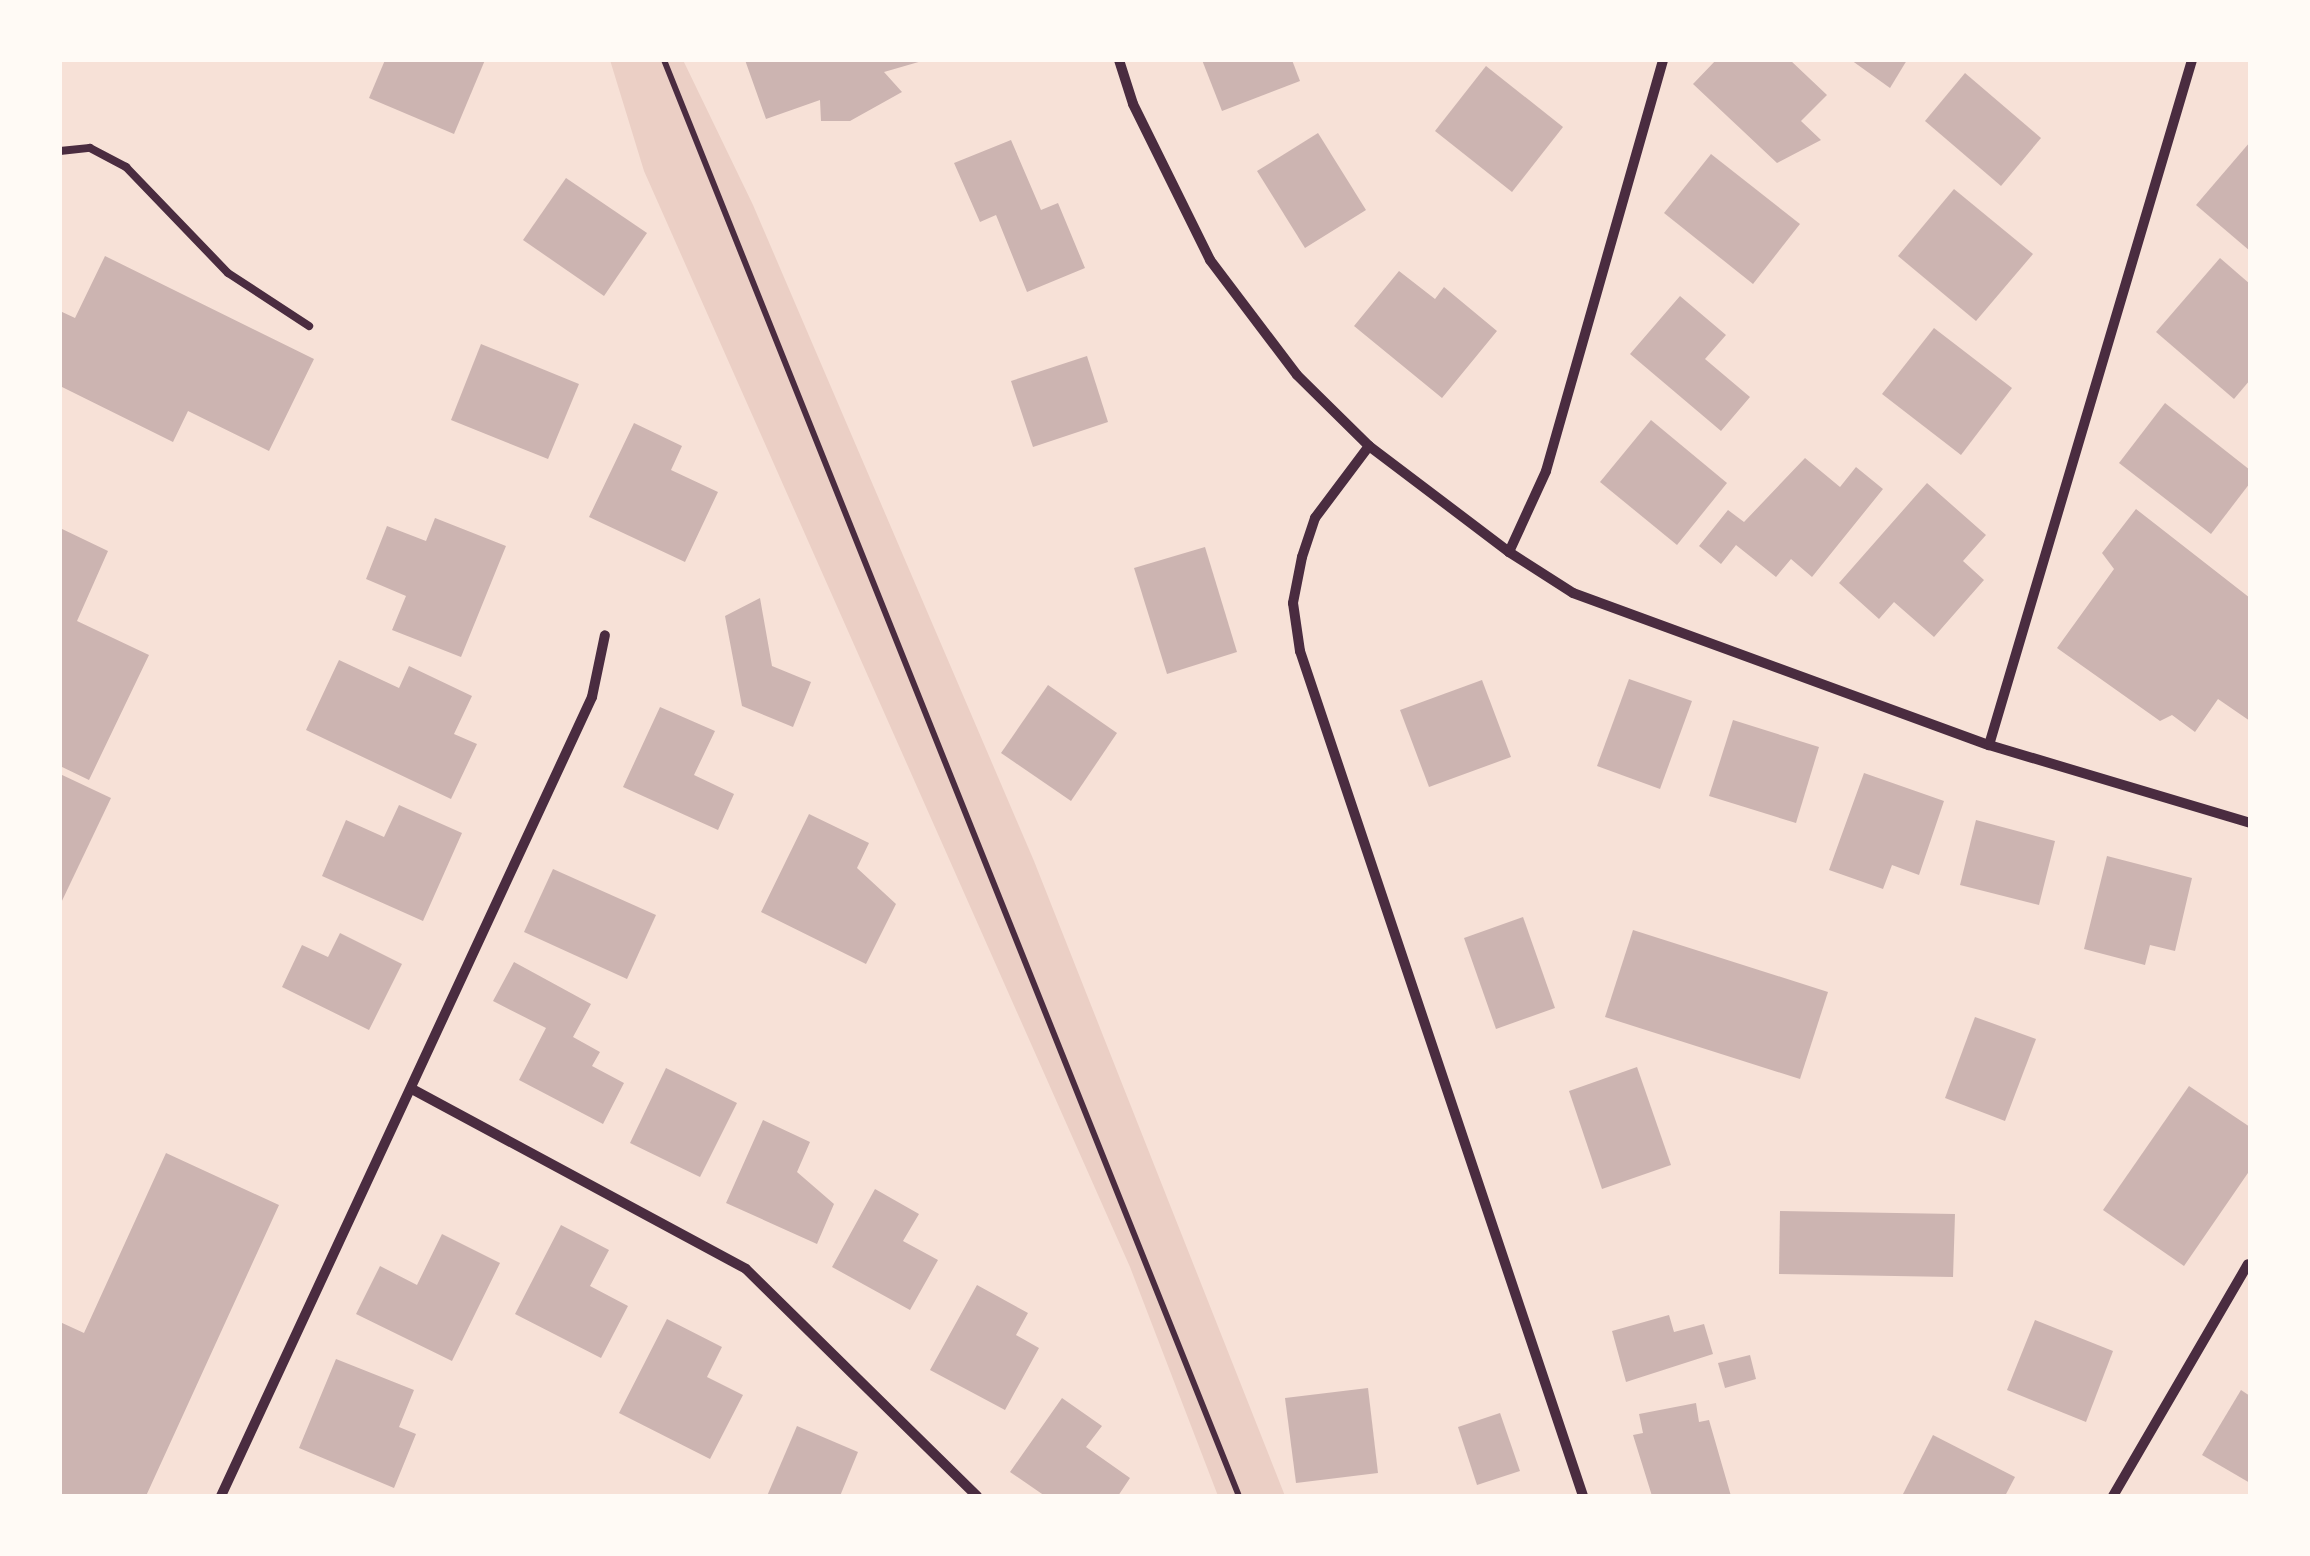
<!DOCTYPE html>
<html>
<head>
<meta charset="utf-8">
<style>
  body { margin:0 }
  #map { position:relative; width:2310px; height:1556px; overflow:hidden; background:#f7e1d7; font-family:Helvetica,sans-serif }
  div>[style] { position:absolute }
  .green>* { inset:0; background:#ebcfc5 }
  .building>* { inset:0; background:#ccb4b1 }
  .path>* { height:6px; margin:-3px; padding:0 3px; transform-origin:3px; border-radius:3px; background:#4a2c40 }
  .service>* { height:8px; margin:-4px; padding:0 4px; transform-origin:4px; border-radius:4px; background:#4a2c40 }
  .minor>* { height:10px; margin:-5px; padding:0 5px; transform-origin:5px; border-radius:5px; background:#4a2c40 }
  span { translate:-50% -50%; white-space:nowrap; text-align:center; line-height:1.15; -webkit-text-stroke:8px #fffaf5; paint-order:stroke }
  .frame { position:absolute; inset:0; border:62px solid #fffaf5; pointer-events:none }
</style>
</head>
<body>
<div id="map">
  <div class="green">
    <i style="clip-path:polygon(610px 60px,683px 60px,753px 205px,1034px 861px,1285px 1496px,1218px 1496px,1130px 1267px,644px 171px)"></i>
  </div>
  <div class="building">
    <i style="clip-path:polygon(385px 60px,485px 60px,454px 134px,369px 98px)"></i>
    <i style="clip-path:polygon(745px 60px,922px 60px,922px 61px,884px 72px,902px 92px,850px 121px,821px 121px,820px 100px,766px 119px)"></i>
    <i style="clip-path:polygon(1202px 60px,1292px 60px,1300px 81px,1222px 111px)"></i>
    <i style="clip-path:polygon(1716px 60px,1790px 60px,1827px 95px,1801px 121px,1821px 140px,1777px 163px,1693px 84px)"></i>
    <i style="clip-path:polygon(1851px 60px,1907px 60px,1890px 88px)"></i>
    <i style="clip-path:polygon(1486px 66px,1563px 127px,1512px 192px,1435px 131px)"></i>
    <i style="clip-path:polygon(1965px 73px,2041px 138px,2001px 186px,1925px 121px)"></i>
    <i style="clip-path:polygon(1318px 133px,1366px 210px,1305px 248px,1257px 171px)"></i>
    <i style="clip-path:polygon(1011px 140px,1041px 210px,1058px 203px,1085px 268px,1027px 292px,996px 215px,980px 222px,954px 163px)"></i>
    <i style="clip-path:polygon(2250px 142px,2250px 251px,2196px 205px)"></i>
    <i style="clip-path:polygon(1711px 154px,1800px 224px,1753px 284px,1664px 213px)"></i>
    <i style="clip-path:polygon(566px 178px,647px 233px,604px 296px,523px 240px)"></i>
    <i style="clip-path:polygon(1954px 189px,2033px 254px,1976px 321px,1898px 256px)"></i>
    <i style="clip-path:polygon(105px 256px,314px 359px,269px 451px,188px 411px,173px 442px,60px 386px,60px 311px,75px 318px)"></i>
    <i style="clip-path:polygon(2220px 258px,2250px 284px,2250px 380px,2234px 399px,2156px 332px)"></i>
    <i style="clip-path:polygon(1399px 271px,1435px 299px,1444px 287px,1497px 331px,1442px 398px,1354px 326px)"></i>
    <i style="clip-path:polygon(1680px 296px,1726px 335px,1705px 359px,1750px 397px,1721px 431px,1630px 354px)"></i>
    <i style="clip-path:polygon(1934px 328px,2012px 388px,1961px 455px,1882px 394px)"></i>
    <i style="clip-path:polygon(481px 344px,579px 384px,548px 459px,451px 420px)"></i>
    <i style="clip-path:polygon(1087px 356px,1108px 422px,1033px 447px,1011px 381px)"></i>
    <i style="clip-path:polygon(2165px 403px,2250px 470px,2250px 483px,2211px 534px,2119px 463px)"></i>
    <i style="clip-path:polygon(1651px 420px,1727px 483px,1677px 545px,1600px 482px)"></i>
    <i style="clip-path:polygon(634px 423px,682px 446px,671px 470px,718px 492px,685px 562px,589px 517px)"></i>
    <i style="clip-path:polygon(1805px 458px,1840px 487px,1856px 467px,1883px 489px,1812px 577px,1791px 559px,1776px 577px,1736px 545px,1721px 564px,1699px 546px,1728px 510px,1744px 522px)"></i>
    <i style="clip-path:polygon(1927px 483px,1986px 535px,1963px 561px,1984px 580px,1934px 637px,1894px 602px,1879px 619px,1839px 583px)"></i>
    <i style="clip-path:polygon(2136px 509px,2250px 598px,2250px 721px,2218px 699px,2195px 732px,2172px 715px,2160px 721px,2057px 648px,2114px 569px,2102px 553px)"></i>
    <i style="clip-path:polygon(435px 518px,506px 546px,461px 657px,392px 630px,406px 596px,366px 579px,387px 526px,426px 541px)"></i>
    <i style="clip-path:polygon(60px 528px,108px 551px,77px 621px,149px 655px,89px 780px,60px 766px)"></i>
    <i style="clip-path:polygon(1205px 547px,1237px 652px,1167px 674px,1134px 568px)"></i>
    <i style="clip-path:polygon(760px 598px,772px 666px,811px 682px,793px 727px,742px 706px,725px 616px)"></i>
    <i style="clip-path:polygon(339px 660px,399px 688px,409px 666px,472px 696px,454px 734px,477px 744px,451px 799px,306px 730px)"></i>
    <i style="clip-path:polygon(1629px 679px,1692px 701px,1660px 789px,1597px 766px)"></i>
    <i style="clip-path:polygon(1482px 680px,1511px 757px,1429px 787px,1400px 710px)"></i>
    <i style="clip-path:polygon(1048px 685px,1117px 733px,1071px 801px,1001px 753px)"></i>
    <i style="clip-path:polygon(660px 707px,715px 731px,694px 775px,734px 794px,718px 830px,623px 787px)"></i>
    <i style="clip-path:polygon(1733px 720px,1819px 747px,1796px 823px,1709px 796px)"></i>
    <i style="clip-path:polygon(1864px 773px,1944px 801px,1919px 875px,1892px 865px,1883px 889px,1829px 870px)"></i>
    <i style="clip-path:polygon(60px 774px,111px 798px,60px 905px)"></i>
    <i style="clip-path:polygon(399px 805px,462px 833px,423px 921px,322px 876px,346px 820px,384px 837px)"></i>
    <i style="clip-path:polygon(809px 814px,869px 843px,857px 868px,896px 904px,866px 964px,761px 912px)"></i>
    <i style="clip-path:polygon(1976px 820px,2055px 841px,2039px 905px,1960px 885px)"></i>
    <i style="clip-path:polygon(2107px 856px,2192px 878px,2175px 951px,2150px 945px,2145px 965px,2084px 949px)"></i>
    <i style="clip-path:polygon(553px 869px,656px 915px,627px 979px,524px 932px)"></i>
    <i style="clip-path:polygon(1523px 917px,1555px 1008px,1496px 1029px,1464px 938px)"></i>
    <i style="clip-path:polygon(1633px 930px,1828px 992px,1800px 1079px,1605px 1017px)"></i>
    <i style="clip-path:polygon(340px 933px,402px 964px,369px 1030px,282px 987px,302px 945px,328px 957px)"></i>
    <i style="clip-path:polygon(514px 962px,591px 1004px,573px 1037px,600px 1052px,592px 1066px,624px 1083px,603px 1124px,519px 1080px,546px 1028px,493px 1001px)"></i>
    <i style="clip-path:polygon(1975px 1017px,2036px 1039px,2005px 1121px,1945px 1098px)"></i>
    <i style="clip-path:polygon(1637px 1067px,1671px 1165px,1602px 1189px,1569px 1091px)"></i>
    <i style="clip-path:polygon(666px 1068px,737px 1103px,700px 1177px,630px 1143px)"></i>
    <i style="clip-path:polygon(2189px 1086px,2250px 1127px,2250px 1170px,2184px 1266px,2103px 1210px)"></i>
    <i style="clip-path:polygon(763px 1120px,810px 1142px,797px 1172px,834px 1204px,817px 1244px,726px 1203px)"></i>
    <i style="clip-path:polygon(166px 1153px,279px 1205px,146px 1496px,60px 1496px,60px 1322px,84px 1333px)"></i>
    <i style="clip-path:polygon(875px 1189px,919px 1214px,903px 1241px,938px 1260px,910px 1310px,832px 1267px)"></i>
    <i style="clip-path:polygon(1780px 1211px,1955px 1214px,1953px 1277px,1779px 1274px)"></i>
    <i style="clip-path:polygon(561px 1225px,609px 1250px,590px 1286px,628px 1306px,601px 1358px,515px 1314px)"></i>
    <i style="clip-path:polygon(442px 1234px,500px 1263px,452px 1361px,356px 1314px,380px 1266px,417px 1285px)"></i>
    <i style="clip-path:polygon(977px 1285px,1028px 1313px,1016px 1335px,1039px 1348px,1005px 1410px,930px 1370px)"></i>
    <i style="clip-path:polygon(1669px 1315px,1674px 1332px,1704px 1324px,1713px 1354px,1626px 1382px,1612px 1331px)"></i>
    <i style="clip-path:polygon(667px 1319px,722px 1347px,707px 1377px,743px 1395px,710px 1459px,619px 1413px)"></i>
    <i style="clip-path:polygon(2035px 1320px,2113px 1351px,2086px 1422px,2007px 1390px)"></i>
    <i style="clip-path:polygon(1750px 1355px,1756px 1379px,1725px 1388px,1718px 1363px)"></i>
    <i style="clip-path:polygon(336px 1359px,414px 1390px,399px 1427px,416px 1434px,394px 1488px,299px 1448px)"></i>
    <i style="clip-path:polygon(1368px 1388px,1378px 1473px,1296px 1483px,1285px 1398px)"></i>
    <i style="clip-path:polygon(2241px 1390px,2250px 1396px,2250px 1483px,2202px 1455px)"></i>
    <i style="clip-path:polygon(1062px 1398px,1102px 1426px,1086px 1447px,1130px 1478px,1118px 1496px,1045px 1496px,1010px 1472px)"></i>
    <i style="clip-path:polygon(1696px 1403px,1699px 1422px,1709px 1420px,1731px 1496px,1652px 1496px,1633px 1435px,1643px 1433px,1639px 1414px)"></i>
    <i style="clip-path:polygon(1500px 1413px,1520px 1471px,1477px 1485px,1458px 1427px)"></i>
    <i style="clip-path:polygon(797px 1426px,858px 1452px,840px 1496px,767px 1496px)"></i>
    <i style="clip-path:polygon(1933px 1435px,2015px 1477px,2005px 1496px,1902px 1496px)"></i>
  </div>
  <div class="path">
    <i style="left:664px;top:60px;width:1547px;rotate:68.18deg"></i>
  </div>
  <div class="service">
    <i style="left:60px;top:151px;width:30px;rotate:-6deg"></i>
    <i style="left:90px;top:148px;width:41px;rotate:27.8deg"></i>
    <i style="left:126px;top:167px;width:147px;rotate:46.1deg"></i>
    <i style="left:228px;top:273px;width:97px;rotate:33.2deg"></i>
  </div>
  <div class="minor">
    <i style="left:1119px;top:60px;width:46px;rotate:72.3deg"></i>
    <i style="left:1133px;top:104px;width:174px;rotate:63.7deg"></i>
    <i style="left:1210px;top:260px;width:144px;rotate:52.9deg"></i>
    <i style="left:1297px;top:375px;width:101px;rotate:44.6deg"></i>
    <i style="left:1369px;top:446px;width:176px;rotate:37.1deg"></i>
    <i style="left:1509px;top:552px;width:76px;rotate:32.6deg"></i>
    <i style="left:1573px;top:593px;width:443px;rotate:20.1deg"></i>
    <i style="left:1989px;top:745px;width:272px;rotate:16.6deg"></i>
    <i style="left:1369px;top:446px;width:90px;rotate:126.9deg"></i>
    <i style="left:1315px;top:518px;width:41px;rotate:108.4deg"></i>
    <i style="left:1302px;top:557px;width:47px;rotate:101.1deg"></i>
    <i style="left:1293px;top:603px;width:49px;rotate:81.7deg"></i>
    <i style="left:1300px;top:651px;width:891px;rotate:71.48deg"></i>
    <i style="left:1509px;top:552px;width:89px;rotate:-65.4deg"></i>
    <i style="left:1546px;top:471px;width:427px;rotate:-74.1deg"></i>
    <i style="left:1989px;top:745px;width:714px;rotate:-73.49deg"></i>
    <i style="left:412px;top:1089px;width:379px;rotate:28.3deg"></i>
    <i style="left:746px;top:1269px;width:324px;rotate:44.5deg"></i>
    <i style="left:221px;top:1496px;width:881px;rotate:-65.09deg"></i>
    <i style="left:592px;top:697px;width:63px;rotate:-78.2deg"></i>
    <i style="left:2113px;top:1496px;width:268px;rotate:-59.8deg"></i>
  </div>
  <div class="frame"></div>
</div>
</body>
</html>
